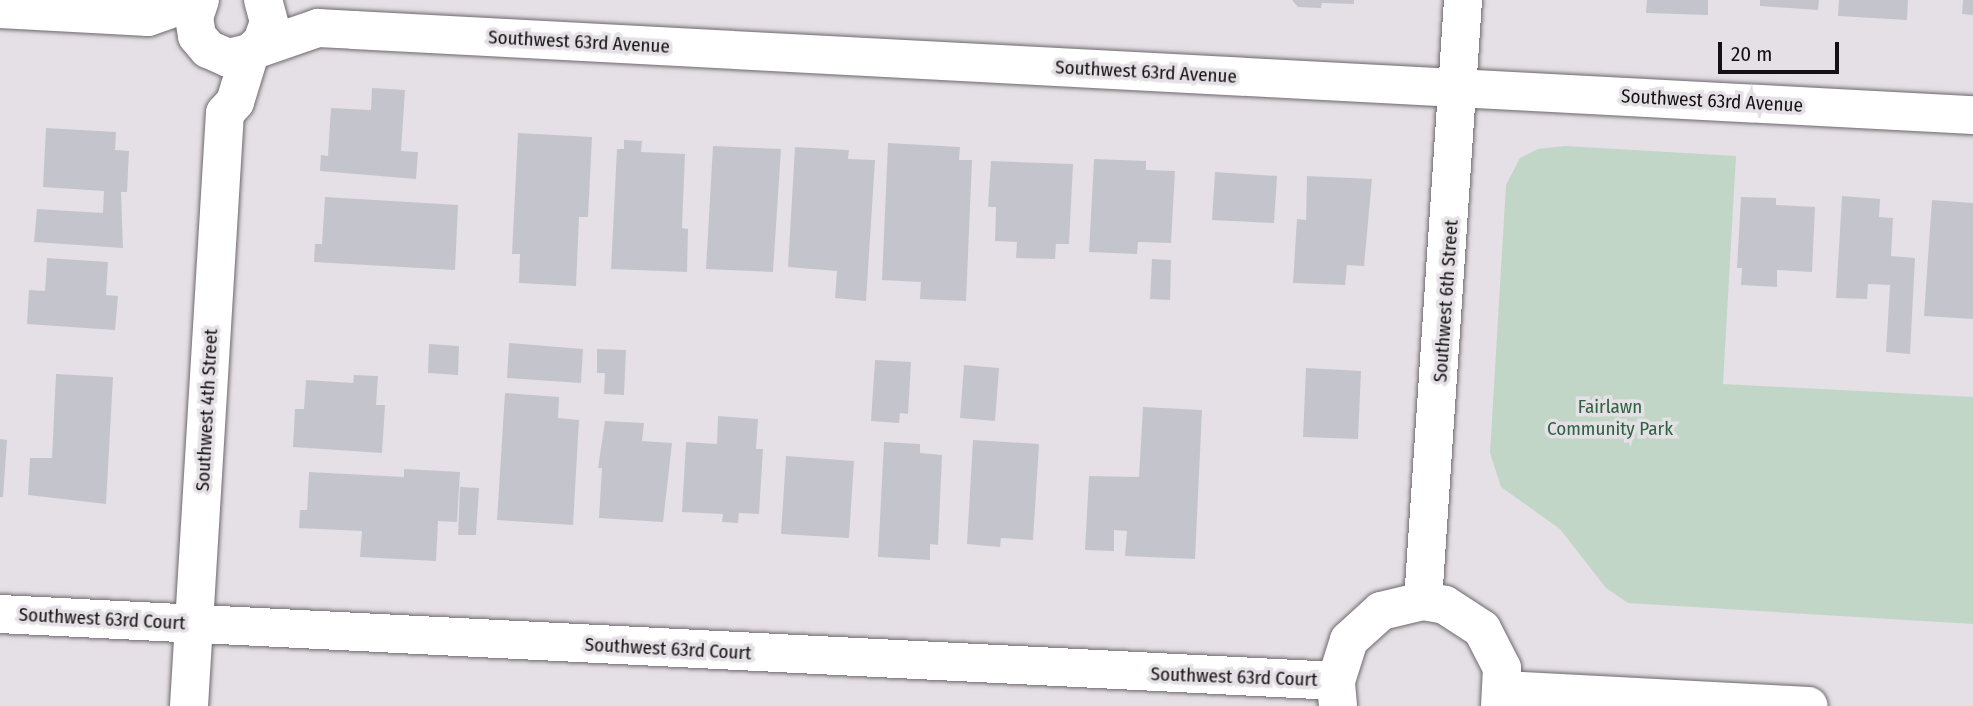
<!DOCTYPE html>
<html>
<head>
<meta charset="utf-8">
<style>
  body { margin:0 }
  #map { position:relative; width:1973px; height:706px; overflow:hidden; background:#e5e0e5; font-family:"Fira Sans Condensed",sans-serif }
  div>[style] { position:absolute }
  .green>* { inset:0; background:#c1d6c7 }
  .building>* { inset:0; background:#c4c5cc }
  .roads { filter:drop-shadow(0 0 2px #6d686d) drop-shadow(0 0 2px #6d686d) }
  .street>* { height:38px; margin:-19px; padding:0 19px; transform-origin:19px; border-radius:19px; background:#fff }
  .secondary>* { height:38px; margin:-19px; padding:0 19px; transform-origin:19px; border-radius:19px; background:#fff }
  span { translate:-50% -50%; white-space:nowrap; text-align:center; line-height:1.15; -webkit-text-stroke:7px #e5e0e5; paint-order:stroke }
  .street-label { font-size:19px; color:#131113 }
  .park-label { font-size:19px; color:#2c6342 }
  .scale { position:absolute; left:1718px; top:42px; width:121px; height:32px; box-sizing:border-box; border:4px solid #131113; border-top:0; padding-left:9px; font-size:21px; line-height:24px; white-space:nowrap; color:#131113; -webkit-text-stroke:5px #e5e0e5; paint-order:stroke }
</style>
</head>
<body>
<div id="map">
  <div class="green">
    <i style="clip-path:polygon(1565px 146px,1736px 156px,1723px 384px,1973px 397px,1973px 624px,1628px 603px,1606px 588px,1560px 529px,1501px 487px,1490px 453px,1506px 185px,1520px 158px,1538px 149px)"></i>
  </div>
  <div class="building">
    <i style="clip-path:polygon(1292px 0,1354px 0,1354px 4px,1322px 3px,1321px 8px,1298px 7px)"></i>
    <i style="clip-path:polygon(1647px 0,1708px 0,1708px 15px,1646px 13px)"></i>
    <i style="clip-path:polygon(1760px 0,1819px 0,1818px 10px,1760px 6px)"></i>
    <i style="clip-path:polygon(1839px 0,1908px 0,1907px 20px,1838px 16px)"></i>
    <i style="clip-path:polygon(1963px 0,1973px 0,1973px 15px,1962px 14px)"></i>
    <i style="clip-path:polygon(372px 88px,405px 90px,401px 151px,418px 152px,416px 179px,320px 171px,321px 155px,328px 156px,331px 108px,371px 110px)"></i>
    <i style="clip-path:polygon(46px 128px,116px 132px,115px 150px,129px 151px,127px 192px,121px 192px,123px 248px,34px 242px,37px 209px,103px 213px,104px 191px,43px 187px)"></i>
    <i style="clip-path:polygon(518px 133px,592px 137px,588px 217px,579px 217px,576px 286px,519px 283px,520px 254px,512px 254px)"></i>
    <i style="clip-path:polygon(624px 140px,642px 141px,641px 152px,685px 154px,682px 228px,688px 229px,687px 272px,611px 269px,617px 149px,624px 149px)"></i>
    <i style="clip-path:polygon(888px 143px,960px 147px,959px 160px,972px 160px,966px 301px,920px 299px,921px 282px,882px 280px)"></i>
    <i style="clip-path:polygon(713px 146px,781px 149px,773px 272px,706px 269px)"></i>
    <i style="clip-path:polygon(795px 147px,849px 150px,848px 159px,875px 160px,866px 301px,835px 298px,837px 271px,788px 267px)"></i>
    <i style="clip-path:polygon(1094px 159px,1146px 161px,1146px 170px,1175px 171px,1171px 243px,1138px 242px,1137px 254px,1089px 252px)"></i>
    <i style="clip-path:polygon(991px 161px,1073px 164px,1069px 244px,1056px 244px,1055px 259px,1016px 258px,1017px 242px,995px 241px,996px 207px,988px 207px)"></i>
    <i style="clip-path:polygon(1215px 172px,1277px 176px,1274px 223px,1212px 220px)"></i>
    <i style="clip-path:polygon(1307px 176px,1372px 179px,1364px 266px,1347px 265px,1345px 285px,1293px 283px,1297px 219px,1306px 220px)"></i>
    <i style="clip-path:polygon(1842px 196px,1880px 199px,1879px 217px,1893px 218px,1891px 256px,1915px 258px,1910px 354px,1886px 352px,1890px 285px,1868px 284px,1867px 299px,1836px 298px)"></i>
    <i style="clip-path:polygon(325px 197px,458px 205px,455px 270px,314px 262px,315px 244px,322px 244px)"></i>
    <i style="clip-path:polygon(1741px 197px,1776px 198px,1776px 205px,1815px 207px,1812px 272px,1777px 270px,1777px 287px,1741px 285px,1742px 268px,1737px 268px)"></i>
    <i style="clip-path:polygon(1932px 200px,1973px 203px,1973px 319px,1924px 316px)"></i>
    <i style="clip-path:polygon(47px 258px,108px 262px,106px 295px,118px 296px,115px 330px,27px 324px,29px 290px,45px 291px)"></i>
    <i style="clip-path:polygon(1152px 259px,1171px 260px,1170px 300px,1150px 299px)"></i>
    <i style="clip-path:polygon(509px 343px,583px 349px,581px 383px,507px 378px)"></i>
    <i style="clip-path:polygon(429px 344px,459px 346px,458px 375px,428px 373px)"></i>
    <i style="clip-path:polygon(597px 349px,626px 350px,624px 395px,604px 394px,605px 373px,597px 373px)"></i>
    <i style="clip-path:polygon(875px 360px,911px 362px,908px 414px,900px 413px,899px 423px,871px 421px)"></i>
    <i style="clip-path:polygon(964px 365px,999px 368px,995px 421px,960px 418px)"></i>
    <i style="clip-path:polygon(1306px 368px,1361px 371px,1358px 439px,1303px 437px)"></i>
    <i style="clip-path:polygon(56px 374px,113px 377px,106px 504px,28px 495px,30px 458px,52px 458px)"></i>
    <i style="clip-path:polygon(354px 375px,378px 376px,376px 405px,385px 405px,382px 453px,293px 447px,295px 409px,304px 409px,306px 380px,353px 383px)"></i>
    <i style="clip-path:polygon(505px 393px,559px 397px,558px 418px,579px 420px,573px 525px,497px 520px)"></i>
    <i style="clip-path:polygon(1143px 407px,1202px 410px,1195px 559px,1125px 556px,1127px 531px,1114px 530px,1114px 551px,1085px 550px,1089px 476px,1139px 477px)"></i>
    <i style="clip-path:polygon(718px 416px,758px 419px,756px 449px,763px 449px,759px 514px,739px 513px,738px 523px,722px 522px,723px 514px,682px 512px,686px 442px,717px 444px)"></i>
    <i style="clip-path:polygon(605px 421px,644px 423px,642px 441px,672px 443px,663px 522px,599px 518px,602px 468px,598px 468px)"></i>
    <i style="clip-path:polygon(0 439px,7px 440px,3px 497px,0 497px)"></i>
    <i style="clip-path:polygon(973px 440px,1039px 444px,1033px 540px,1001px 538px,1000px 547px,967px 544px)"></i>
    <i style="clip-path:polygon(884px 442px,920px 444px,920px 453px,942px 455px,938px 545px,930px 544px,930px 560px,878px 557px)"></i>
    <i style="clip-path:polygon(786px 456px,854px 461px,849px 538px,781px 534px)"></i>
    <i style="clip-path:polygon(404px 469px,460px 472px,457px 522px,438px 521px,436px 561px,360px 557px,362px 531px,299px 528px,300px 510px,307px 510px,309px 472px,404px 477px)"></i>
    <i style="clip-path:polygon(460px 487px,479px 488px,476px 535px,458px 535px)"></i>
  </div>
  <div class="roads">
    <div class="street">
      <i style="left:0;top:9px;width:148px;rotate:3.1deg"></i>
      <i style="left:148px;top:17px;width:51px;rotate:-19.5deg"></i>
      <i style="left:254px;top:50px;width:68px;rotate:-19deg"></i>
      <i style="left:318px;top:28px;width:36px;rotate:3deg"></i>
      <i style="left:354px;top:30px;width:1621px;rotate:3.01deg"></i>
      <i style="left:1423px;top:601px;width:602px;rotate:-86.19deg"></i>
      <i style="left:0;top:614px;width:1338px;rotate:2.87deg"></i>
      <i style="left:1503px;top:690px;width:306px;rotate:3deg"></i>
      <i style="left:1338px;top:706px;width:25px;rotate:-95deg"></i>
      <i style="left:1336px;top:681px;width:43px;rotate:-72.4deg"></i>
      <i style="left:1349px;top:640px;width:43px;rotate:-42.2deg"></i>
      <i style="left:1381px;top:611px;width:43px;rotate:-13.4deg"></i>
      <i style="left:1423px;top:601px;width:22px;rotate:10deg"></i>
      <i style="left:1445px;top:605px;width:44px;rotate:33deg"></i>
      <i style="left:1482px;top:629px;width:44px;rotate:62.9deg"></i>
      <i style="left:1502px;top:668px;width:38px;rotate:93deg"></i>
    </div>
    <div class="secondary">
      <i style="left:200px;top:0;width:18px;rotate:109deg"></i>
      <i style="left:194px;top:17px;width:19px;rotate:81deg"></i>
      <i style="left:197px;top:36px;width:17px;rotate:50deg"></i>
      <i style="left:208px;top:49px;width:22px;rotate:24deg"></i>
      <i style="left:228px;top:58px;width:23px;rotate:-13deg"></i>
      <i style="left:250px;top:53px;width:16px;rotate:-43deg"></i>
      <i style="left:262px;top:42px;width:21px;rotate:-71deg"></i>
      <i style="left:269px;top:22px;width:23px;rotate:-105deg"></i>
      <i style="left:189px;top:706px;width:594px;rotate:-86.53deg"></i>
      <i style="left:225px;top:113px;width:15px;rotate:-48deg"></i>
      <i style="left:235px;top:102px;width:51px;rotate:-73deg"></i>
    </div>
  </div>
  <div class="street-label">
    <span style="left:579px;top:42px;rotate:3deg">Southwest 63rd Avenue</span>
    <span style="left:1146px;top:72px;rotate:3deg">Southwest 63rd Avenue</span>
    <span style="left:1712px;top:101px;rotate:3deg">Southwest 63rd Avenue</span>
    <span style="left:1446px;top:301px;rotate:-86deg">Southwest 6th Street</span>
    <span style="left:207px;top:410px;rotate:-87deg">Southwest 4th Street</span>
    <span style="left:102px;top:619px;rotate:3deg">Southwest 63rd Court</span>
    <span style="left:668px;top:649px;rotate:3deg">Southwest 63rd Court</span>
    <span style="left:1234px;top:677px;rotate:2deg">Southwest 63rd Court</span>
  </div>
  <div class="park-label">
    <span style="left:1610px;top:418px">Fairlawn<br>Community Park</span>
  </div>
  <div class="scale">20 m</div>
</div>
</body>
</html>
